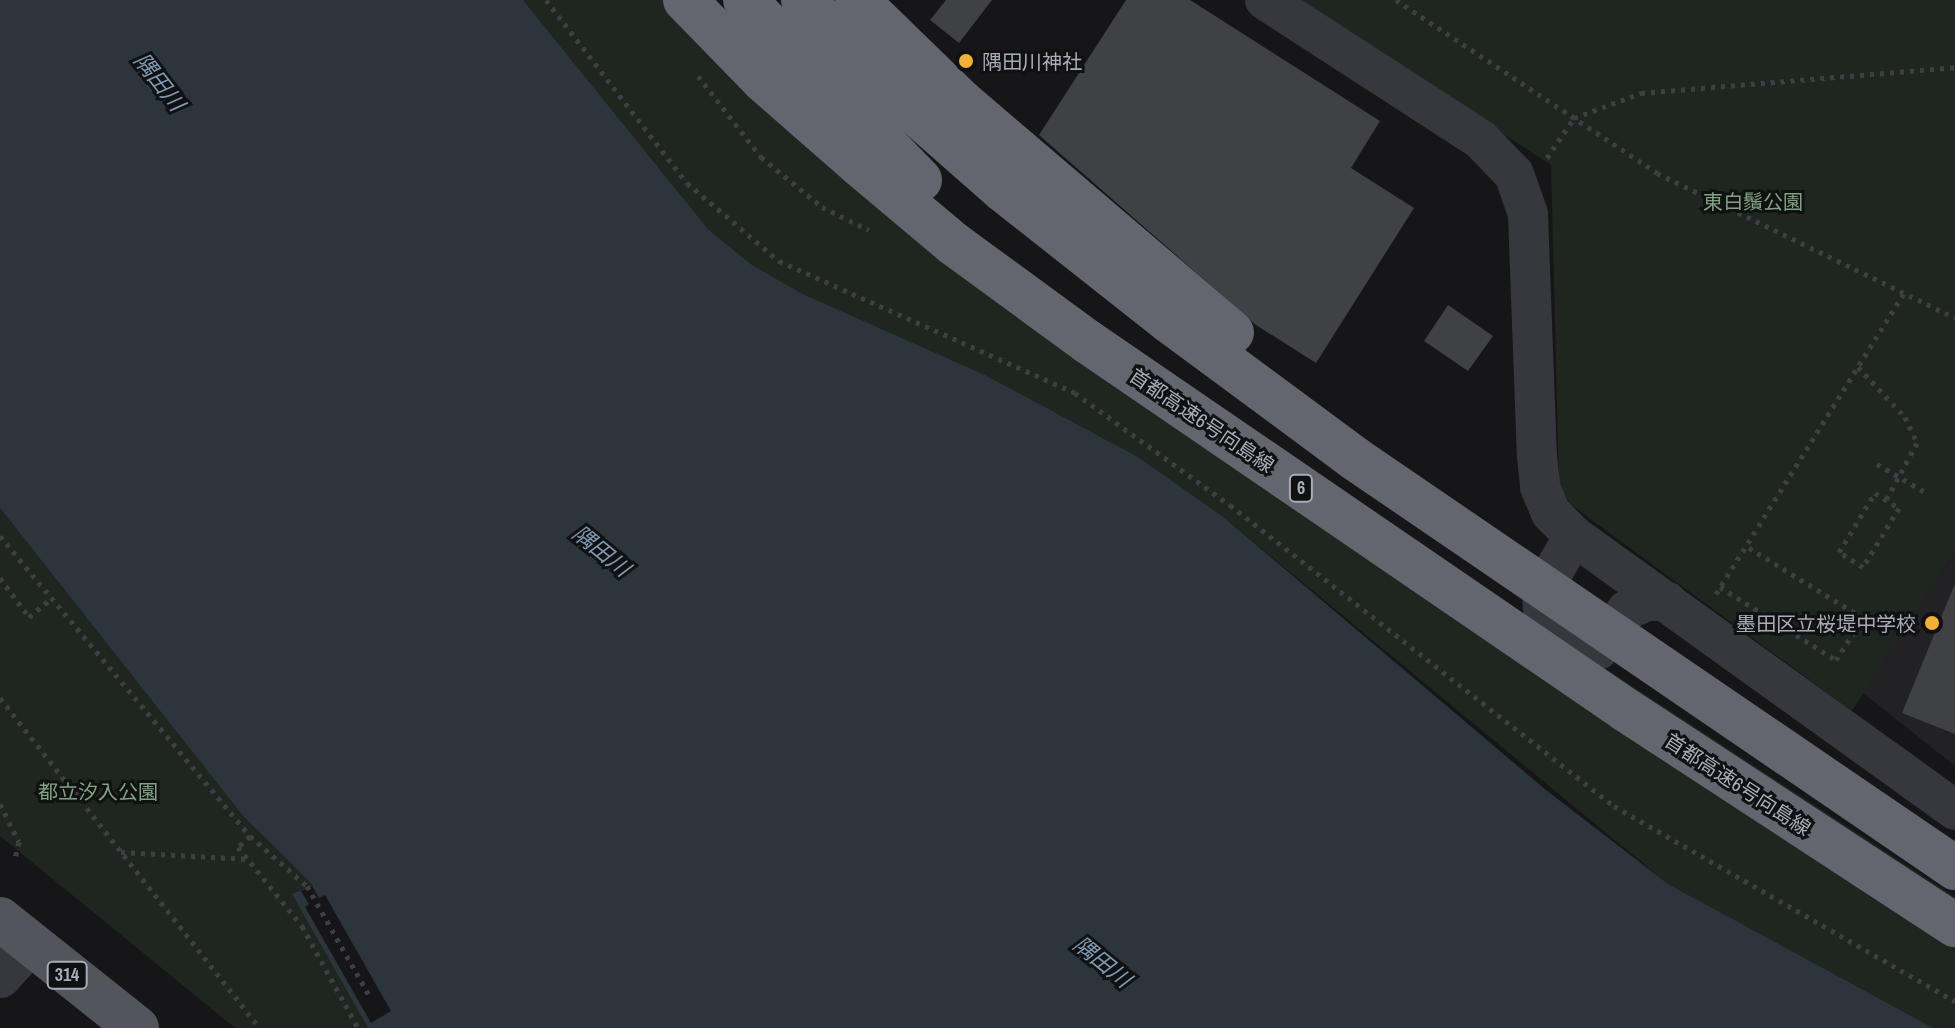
<!DOCTYPE html>
<html>
<head>
<meta charset="utf-8">
<style>
  body { margin:0 }
  #map { position:relative; width:1955px; height:1028px; overflow:hidden; background:#161618; font-family:"Archivo Narrow","Noto Sans JP",sans-serif }
  div>[style] { position:absolute }
  .built>* { inset:0; background:#222225 }
  .green>* { inset:0; background:#1e261f }
  .water>* { inset:0; background:#2c353c }
  .pier>* { inset:0; background:#161618 }
  .building>* { inset:0; background:#404145 }
  .path>* { height:5px; margin-top:-2.5px; transform-origin:0; background:repeating-linear-gradient(90deg,#3d3f44 0 4px,transparent 0 10px) }
  .minor>* { height:40px; margin:-20px; padding:0 20px; transform-origin:20px; border-radius:20px; background:#37383d }
  .tertiary>* { height:44px; margin:-22px; padding:0 22px; transform-origin:22px; border-radius:22px; background:#37383d }
  .primary>* { height:44px; margin:-22px; padding:0 22px; transform-origin:22px; border-radius:22px; background:#53555c }
  .motorway>* { height:44px; margin:-22px; padding:0 22px; transform-origin:22px; border-radius:22px; background:#63666e }
  .dots>* { width:22px; height:22px; translate:-50% -50%; box-sizing:border-box; border:4px solid #111113; border-radius:50% }
  span { translate:-50% -50%; white-space:nowrap; text-align:center; line-height:1.15; -webkit-text-stroke:6px #111113; paint-order:stroke }
  .shield-label span { padding:2px 6px; background:#111113; border:2px solid; border-radius:6px; -webkit-text-stroke-width:0 }
  .shield-label { font-size:18px; color:#a8adb8; font-weight:700 }
  .poi-label { font-size:20px; color:#a8adb8 }
  .left { translate:0 -50%; text-align:left }
  .right { translate:-100% -50%; text-align:right }
  .park-label { font-size:20px; color:#7fa381 }
  .street-label { font-size:20px; color:#a8adb8 }
  .water-label { font-size:22px; color:#7f9bb3; font-style:italic }
</style>
</head>
<body>
<div id="map">
  <div class="built">
    <i style="clip-path:polygon(1955px 552px,1955px 766px,1863px 693px)"></i>
  </div>
  <div class="green">
    <i style="clip-path:polygon(523px 0,711px 0,872px 164px,1375px 518px,1955px 897px,1955px 1028px,1930px 1028px,1668px 884px,1222px 516px,1138px 457px,985px 375px,803px 294px,752px 265px,708px 229px)"></i>
    <i style="clip-path:polygon(1298px 0,1955px 0,1955px 552px,1852px 711px,1570px 504px,1559px 483px,1551px 165px)"></i>
    <i style="clip-path:polygon(0 508px,243px 816px,314px 885px,293px 895px,368px 1028px,235px 1028px,0 836px)"></i>
  </div>
  <div class="water">
    <i style="clip-path:polygon(0 0,523px 0,708px 229px,752px 265px,803px 294px,985px 375px,1138px 457px,1222px 516px,1546px 790px,1668px 884px,1933px 1028px,368px 1028px,292px 894px,313px 885px,243px 816px,0 508px)"></i>
  </div>
  <div class="pier">
    <i style="clip-path:polygon(312px 886px,319px 898px,325px 895px,391px 1011px,371px 1023px,305px 907px,309px 904px,301px 891px)"></i>
  </div>
  <div class="building">
    <i style="clip-path:polygon(946px 0,992px 0,959px 43px,930px 20px)"></i>
    <i style="clip-path:polygon(1126px 0,1190px 0,1380px 121px,1351px 168px,1414px 208px,1316px 363px,1256px 325px,1039px 135px)"></i>
    <i style="clip-path:polygon(1448px 305px,1493px 336px,1468px 371px,1424px 341px)"></i>
    <i style="clip-path:polygon(1954px 586px,1955px 586px,1955px 734px,1902px 713px)"></i>
  </div>
  <div class="path">
    <i style="left:546px;top:0;width:231px;rotate:52.4deg"></i>
    <i style="left:687px;top:183px;width:121px;rotate:40.3deg"></i>
    <i style="left:779px;top:261px;width:324px;rotate:24deg"></i>
    <i style="left:1075px;top:393px;width:191px;rotate:35.9deg"></i>
    <i style="left:1230px;top:505px;width:488px;rotate:38.1deg"></i>
    <i style="left:1614px;top:806px;width:393px;rotate:29.8deg"></i>
    <i style="left:1396px;top:0;width:313px;rotate:33.5deg"></i>
    <i style="left:1657px;top:173px;width:331px;rotate:25.9deg"></i>
    <i style="left:698px;top:76px;width:103px;rotate:52.1deg"></i>
    <i style="left:761px;top:157px;width:79px;rotate:39.3deg"></i>
    <i style="left:822px;top:207px;width:52px;rotate:26.1deg"></i>
    <i style="left:1547px;top:158px;width:48px;rotate:-56deg"></i>
    <i style="left:1574px;top:118px;width:72px;rotate:-20.5deg"></i>
    <i style="left:1641px;top:93px;width:315px;rotate:-4.7deg"></i>
    <i style="left:1858px;top:367px;width:69px;rotate:46.8deg"></i>
    <i style="left:1905px;top:417px;width:29px;rotate:65deg"></i>
    <i style="left:1917px;top:443px;width:65px;rotate:118.5deg"></i>
    <i style="left:1877px;top:464px;width:56px;rotate:30.3deg"></i>
    <i style="left:1875px;top:493px;width:28px;rotate:32deg"></i>
    <i style="left:1899px;top:508px;width:69px;rotate:121.4deg"></i>
    <i style="left:1863px;top:567px;width:28px;rotate:-148deg"></i>
    <i style="left:1839px;top:552px;width:69px;rotate:-58.6deg"></i>
    <i style="left:0;top:536px;width:391px;rotate:50.2deg"></i>
    <i style="left:250px;top:836px;width:16px;rotate:137deg"></i>
    <i style="left:238px;top:847px;width:102px;rotate:51deg"></i>
    <i style="left:302px;top:926px;width:116px;rotate:61.2deg"></i>
    <i style="left:0;top:578px;width:49px;rotate:53.4deg"></i>
    <i style="left:29px;top:617px;width:30px;rotate:-40deg"></i>
    <i style="left:1720px;top:587px;width:137px;rotate:32.2deg"></i>
    <i style="left:1836px;top:660px;width:50px;rotate:-57.3deg"></i>
    <i style="left:1863px;top:618px;width:137px;rotate:-148.4deg"></i>
    <i style="left:1716px;top:594px;width:355px;rotate:-58deg"></i>
    <i style="left:0;top:698px;width:420px;rotate:51.8deg"></i>
    <i style="left:0;top:804px;width:42px;rotate:63.4deg"></i>
    <i style="left:19px;top:842px;width:16px;rotate:104deg"></i>
    <i style="left:250px;top:836px;width:76px;rotate:41.3deg"></i>
    <i style="left:307px;top:886px;width:128px;rotate:60.4deg"></i>
    <i style="left:121px;top:852px;width:128px;rotate:3.1deg"></i>
  </div>
  <div class="minor">
    <i style="left:1265px;top:0;width:257px;rotate:32.9deg"></i>
    <i style="left:1481px;top:140px;width:47px;rotate:45.9deg"></i>
    <i style="left:1514px;top:174px;width:42px;rotate:70.7deg"></i>
    <i style="left:1528px;top:214px;width:242px;rotate:87.9deg"></i>
    <i style="left:1537px;top:456px;width:31px;rotate:84deg"></i>
    <i style="left:1540px;top:487px;width:28px;rotate:67deg"></i>
    <i style="left:1551px;top:513px;width:33px;rotate:45deg"></i>
    <i style="left:1574px;top:536px;width:469px;rotate:35.7deg"></i>
    <i style="left:1574px;top:536px;width:64px;rotate:120.2deg"></i>
    <i style="left:1542px;top:591px;width:39px;rotate:87deg"></i>
    <i style="left:1544px;top:630px;width:37px;rotate:38deg"></i>
    <i style="left:1573px;top:653px;width:25px;rotate:-7deg"></i>
    <i style="left:1598px;top:650px;width:49px;rotate:-54.1deg"></i>
    <i style="left:1627px;top:610px;width:22px;rotate:-24deg"></i>
    <i style="left:1647px;top:601px;width:19px"></i>
  </div>
  <div class="tertiary">
    <i style="left:0;top:976px;width:43px;rotate:-47.8deg"></i>
  </div>
  <div class="primary">
    <i style="left:0;top:919px;width:175px;rotate:38.5deg"></i>
  </div>
  <div class="motorway">
    <i style="left:685px;top:0;width:113px;rotate:45.7deg"></i>
    <i style="left:764px;top:81px;width:129px;rotate:41.2deg"></i>
    <i style="left:861px;top:166px;width:121px;rotate:40deg"></i>
    <i style="left:954px;top:244px;width:166px;rotate:36.2deg"></i>
    <i style="left:1088px;top:342px;width:652px;rotate:34.37deg"></i>
    <i style="left:1626px;top:710px;width:393px;rotate:33.2deg"></i>
    <i style="left:745px;top:0;width:251px;rotate:45.8deg"></i>
    <i style="left:803px;top:0;width:155px;rotate:45.3deg"></i>
    <i style="left:912px;top:110px;width:121px;rotate:41.3deg"></i>
    <i style="left:1003px;top:190px;width:211px;rotate:38.3deg"></i>
    <i style="left:1169px;top:321px;width:230px;rotate:36.5deg"></i>
    <i style="left:1354px;top:458px;width:728px;rotate:34.3deg"></i>
    <i style="left:857px;top:0;width:146px;rotate:44.2deg"></i>
    <i style="left:962px;top:102px;width:355px;rotate:40.5deg"></i>
  </div>
  <div class="dots">
    <i style="left:966px;top:61px;background:#f2b134"></i>
    <i style="left:1932px;top:623px;background:#f2b134"></i>
  </div>
  <div class="shield-label">
    <span style="left:1301px;top:488px">6</span>
    <span style="left:67px;top:975px">314</span>
  </div>
  <div class="poi-label">
    <span class="left" style="left:982px;top:61px">隅田川神社</span>
    <span class="right" style="left:1916px;top:623px">墨田区立桜堤中学校</span>
  </div>
  <div class="park-label">
    <span style="left:1753px;top:201px">東白鬚公園</span>
    <span style="left:98px;top:791px">都立汐入公園</span>
  </div>
  <div class="street-label">
    <span style="left:1202px;top:420px;rotate:34deg">首都高速6号向島線</span>
    <span style="left:1738px;top:784px;rotate:33deg">首都高速6号向島線</span>
  </div>
  <div class="water-label">
    <span style="left:159px;top:82px;rotate:52deg">隅田川</span>
    <span style="left:601px;top:551px;rotate:39deg">隅田川</span>
    <span style="left:1102px;top:962px;rotate:39deg">隅田川</span>
  </div>
</div>
</body>
</html>
